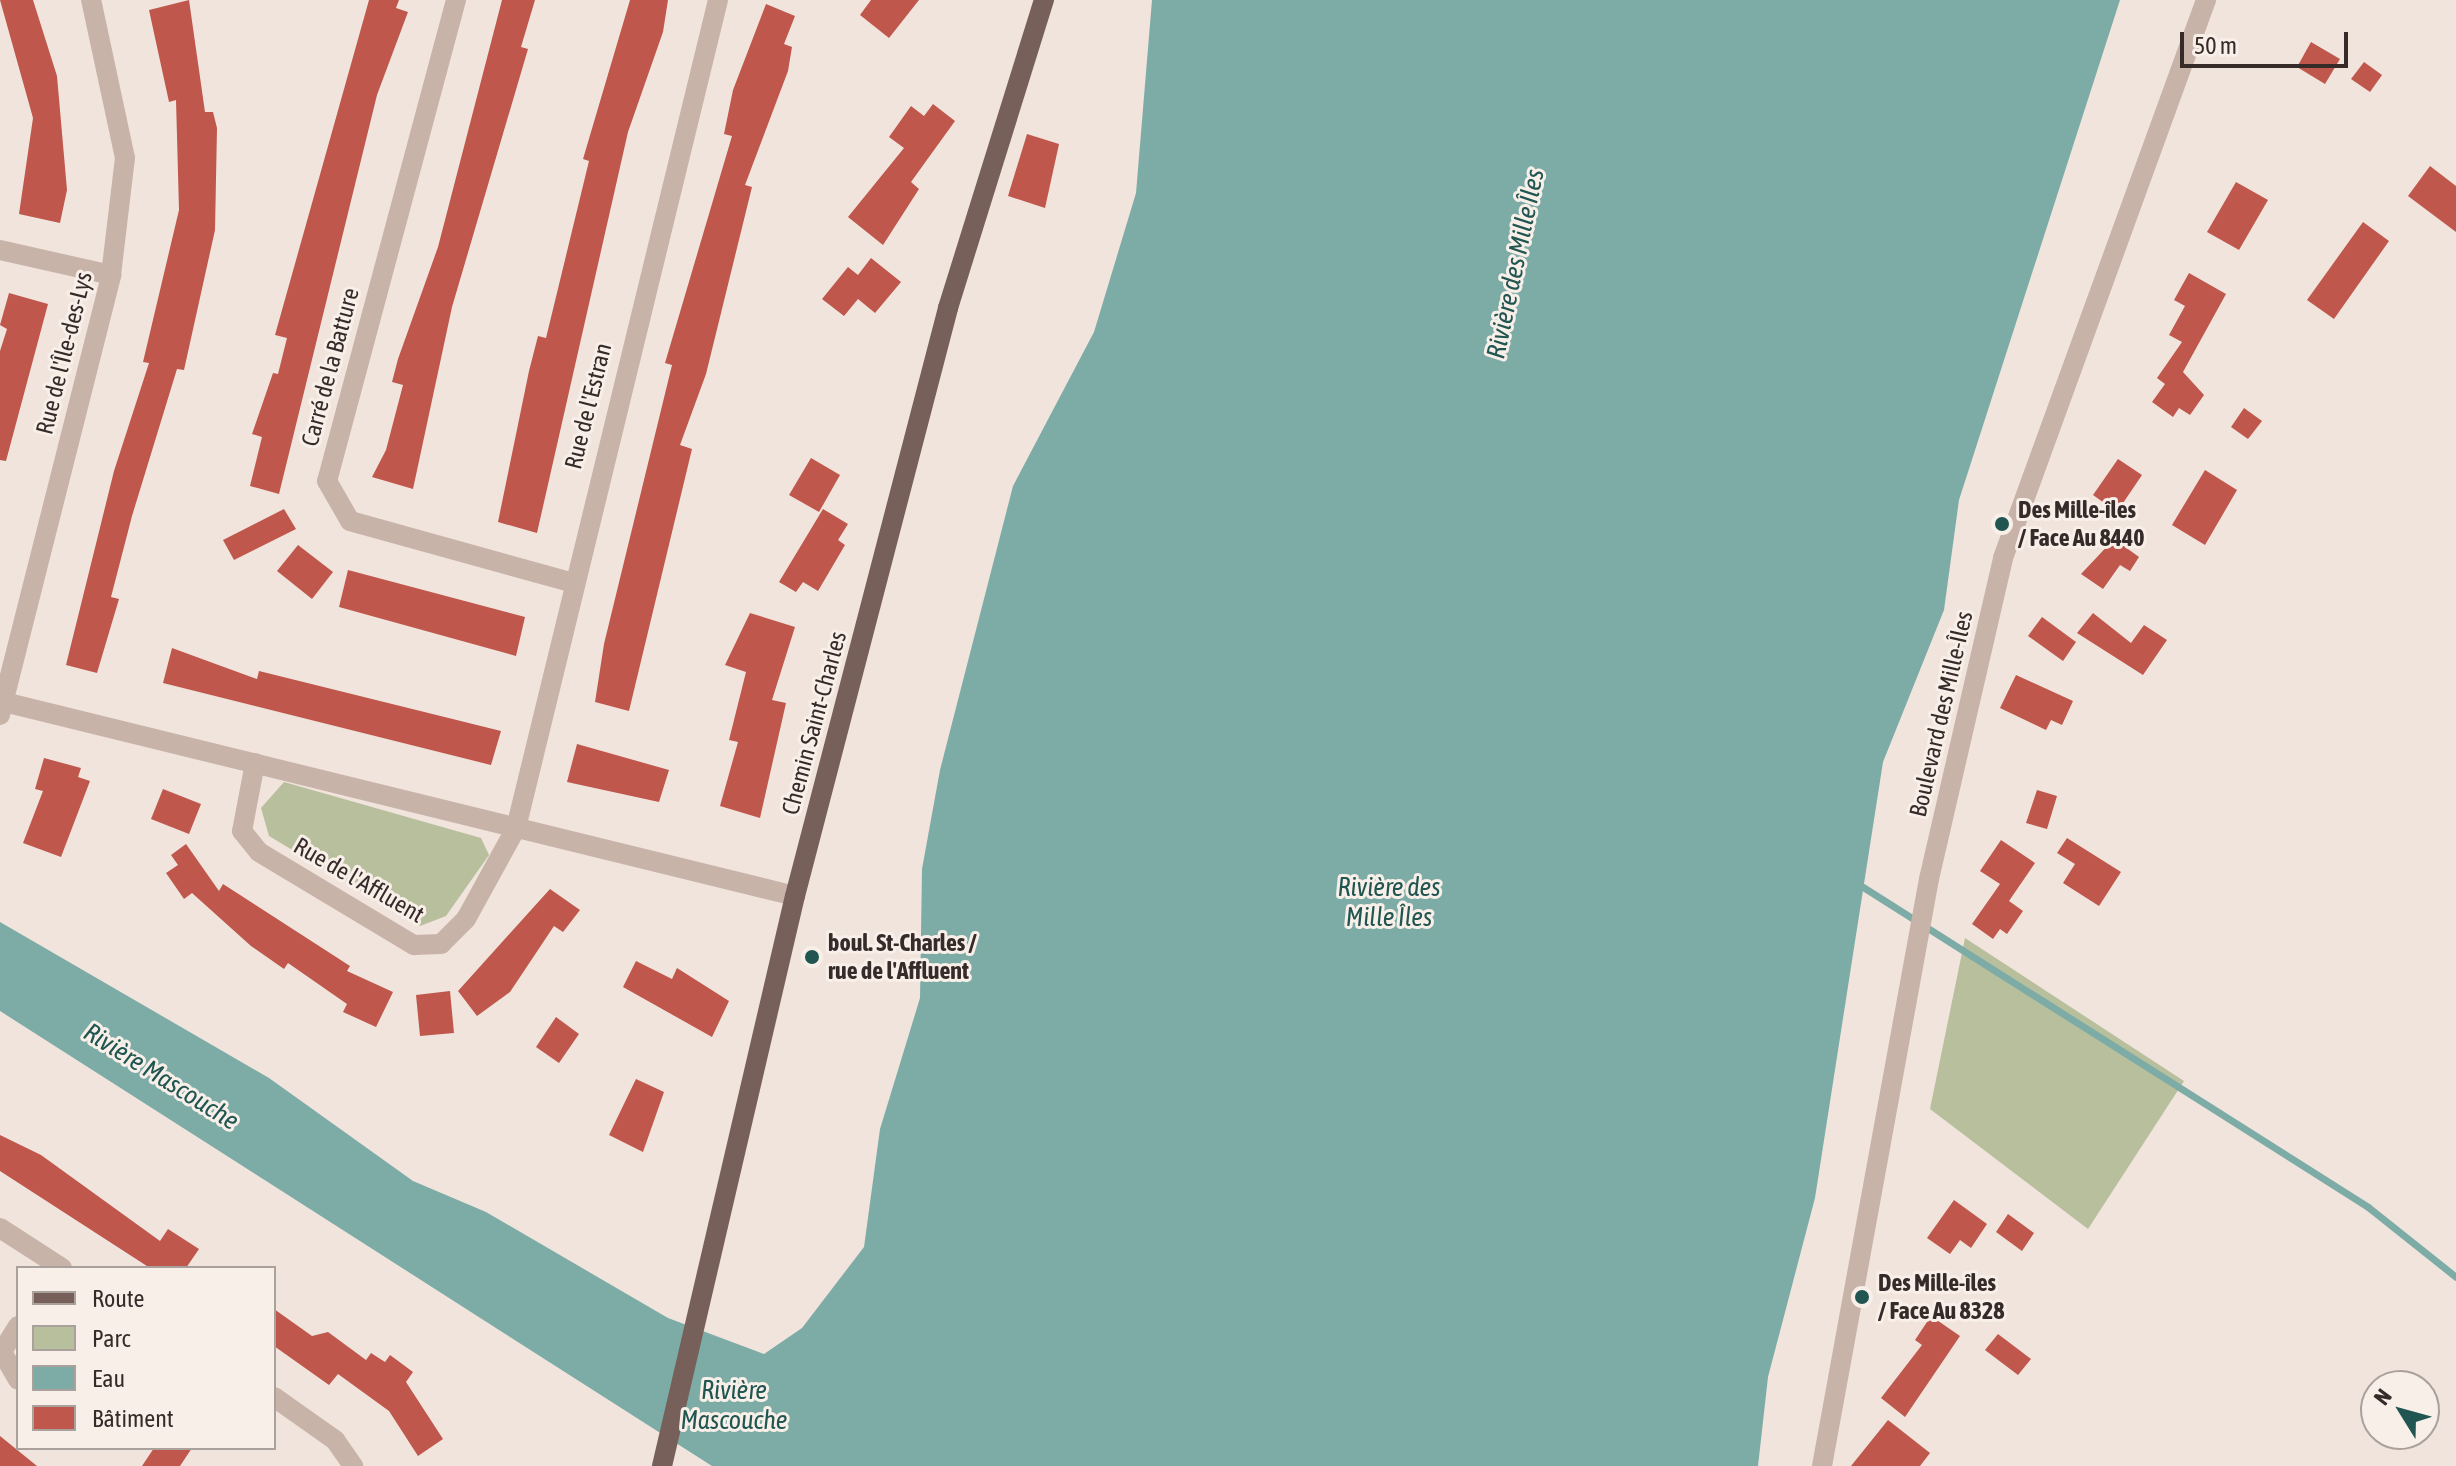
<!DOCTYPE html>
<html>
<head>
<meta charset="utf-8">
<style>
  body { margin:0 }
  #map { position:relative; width:2456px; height:1466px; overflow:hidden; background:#f1e4dd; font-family:"Asap Condensed",sans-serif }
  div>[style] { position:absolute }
  .green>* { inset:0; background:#b8bf9d }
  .water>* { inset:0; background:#7daca7 }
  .stream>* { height:7px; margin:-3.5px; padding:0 3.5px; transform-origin:3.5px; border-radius:3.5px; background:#7daca7 }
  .building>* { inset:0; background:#bf574c }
  .minor>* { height:20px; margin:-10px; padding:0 10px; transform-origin:10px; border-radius:10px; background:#c8b3a9 }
  .major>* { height:20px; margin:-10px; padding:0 10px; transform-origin:10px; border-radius:10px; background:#77605a }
  .dots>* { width:22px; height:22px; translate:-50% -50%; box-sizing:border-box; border:4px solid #f8efe9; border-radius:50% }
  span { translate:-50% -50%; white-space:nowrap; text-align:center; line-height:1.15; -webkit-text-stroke:6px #f8efe9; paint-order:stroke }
  .street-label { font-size:24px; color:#362b29 }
  .poi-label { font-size:24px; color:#362b29; font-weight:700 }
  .left { translate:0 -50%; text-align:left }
  .water-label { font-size:26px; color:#205551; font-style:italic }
  .legend { position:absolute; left:16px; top:1266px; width:260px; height:184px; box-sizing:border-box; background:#f8efe9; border:2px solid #aaa19c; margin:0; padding:10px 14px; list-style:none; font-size:24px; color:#362b29 }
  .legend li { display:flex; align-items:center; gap:16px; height:40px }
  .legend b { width:40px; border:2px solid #aaa19c }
  .north { position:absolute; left:2360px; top:1370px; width:80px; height:80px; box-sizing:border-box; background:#f8efe9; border:2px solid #aaa19c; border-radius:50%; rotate:307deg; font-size:22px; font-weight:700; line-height:32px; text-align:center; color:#362b29 }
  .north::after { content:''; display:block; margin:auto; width:28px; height:36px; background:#205551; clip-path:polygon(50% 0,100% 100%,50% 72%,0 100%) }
  .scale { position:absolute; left:2180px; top:32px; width:168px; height:36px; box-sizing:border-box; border:4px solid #362b29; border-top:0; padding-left:10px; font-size:24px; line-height:28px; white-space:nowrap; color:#362b29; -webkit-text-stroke:6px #f8efe9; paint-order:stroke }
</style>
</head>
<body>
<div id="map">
  <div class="green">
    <i style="clip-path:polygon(284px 782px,481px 838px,489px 855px,446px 916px,420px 926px,269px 836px,261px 808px)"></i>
    <i style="clip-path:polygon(1965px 938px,2184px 1081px,2088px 1229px,1930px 1109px)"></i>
  </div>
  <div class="water">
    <i style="clip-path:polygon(1152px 0,2120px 0,1959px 500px,1944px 610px,1883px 762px,1815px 1198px,1768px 1377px,1758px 1466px,712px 1466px,0 1011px,0 922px,269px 1078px,413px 1181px,486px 1212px,668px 1318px,764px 1354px,802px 1328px,864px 1247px,880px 1129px,920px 998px,922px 869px,940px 770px,1013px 486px,1094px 332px,1136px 193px)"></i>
  </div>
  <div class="stream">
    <i style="left:1863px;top:887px;width:598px;rotate:32.36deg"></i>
    <i style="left:2368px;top:1207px;width:112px;rotate:38.5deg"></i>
  </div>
  <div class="building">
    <i style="clip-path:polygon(0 0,33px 0,57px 76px,67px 190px,60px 223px,19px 214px,33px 118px)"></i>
    <i style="clip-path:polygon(189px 0,205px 112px,213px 112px,217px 128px,215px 230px,184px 370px,177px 369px,132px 516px,111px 597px,119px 599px,97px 673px,66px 665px,114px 471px,149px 363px,143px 362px,179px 210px,176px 100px,169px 102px,149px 10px)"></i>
    <i style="clip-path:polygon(369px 0,399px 0,396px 8px,408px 12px,377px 95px,279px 494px,250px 486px,262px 437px,252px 434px,273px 373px,278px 374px,287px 338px,275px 335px)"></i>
    <i style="clip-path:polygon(502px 0,535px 0,521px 47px,528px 49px,452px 307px,413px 489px,372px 477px,386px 450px,403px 385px,392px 382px,398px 359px,438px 247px)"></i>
    <i style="clip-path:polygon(630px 0,668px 0,663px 32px,628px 132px,537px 533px,498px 522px,529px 371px,538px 336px,546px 338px,589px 161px,583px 159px)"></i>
    <i style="clip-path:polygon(871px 0,919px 0,889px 38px,860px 15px)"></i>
    <i style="clip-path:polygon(766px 4px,795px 16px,784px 44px,792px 47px,788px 71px,745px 185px,752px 187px,706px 374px,680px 445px,692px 449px,629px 711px,595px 702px,604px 644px,672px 365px,665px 363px,732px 136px,724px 134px,733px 90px)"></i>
    <i style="clip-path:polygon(2311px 42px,2340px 59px,2325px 84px,2297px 67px)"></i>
    <i style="clip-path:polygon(2364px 62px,2382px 75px,2370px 92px,2351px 79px)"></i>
    <i style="clip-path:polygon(933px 104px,955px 121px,911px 182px,919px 189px,883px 245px,848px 217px,904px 148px,889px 137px,911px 106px,924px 116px)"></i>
    <i style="clip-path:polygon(1027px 134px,1059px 144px,1045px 208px,1008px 196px)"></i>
    <i style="clip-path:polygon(2430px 166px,2456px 186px,2456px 232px,2408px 196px)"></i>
    <i style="clip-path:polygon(2236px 182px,2268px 200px,2239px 250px,2207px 232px)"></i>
    <i style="clip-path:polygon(2363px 222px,2389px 241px,2334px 319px,2307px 300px)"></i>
    <i style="clip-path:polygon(871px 258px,901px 282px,875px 313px,858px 299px,844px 316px,822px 299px,848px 267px,858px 275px)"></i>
    <i style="clip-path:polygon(2189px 273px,2226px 294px,2183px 372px,2204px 395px,2190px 415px,2179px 408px,2173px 417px,2152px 402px,2165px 384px,2157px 378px,2182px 342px,2169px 335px,2185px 306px,2174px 300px)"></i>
    <i style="clip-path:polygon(9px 293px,48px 304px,6px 461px,0 460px,0 351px,7px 329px,0 325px)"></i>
    <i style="clip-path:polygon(2244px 408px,2262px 421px,2248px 439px,2231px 427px)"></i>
    <i style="clip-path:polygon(811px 458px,840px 475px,819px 512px,789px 495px)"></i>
    <i style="clip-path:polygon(2118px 459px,2142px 475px,2117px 512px,2093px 495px)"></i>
    <i style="clip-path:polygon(2205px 470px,2237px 490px,2205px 545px,2172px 525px)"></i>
    <i style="clip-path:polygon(284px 509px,296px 529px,234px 560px,223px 540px)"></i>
    <i style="clip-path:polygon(823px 509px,848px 524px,838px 540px,845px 545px,818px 591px,803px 582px,796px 592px,779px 582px)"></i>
    <i style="clip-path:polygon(2114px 539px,2139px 557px,2130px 571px,2120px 565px,2103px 589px,2081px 574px)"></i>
    <i style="clip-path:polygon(298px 545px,333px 572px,312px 599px,277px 571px)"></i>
    <i style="clip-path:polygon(348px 570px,525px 617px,516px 656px,339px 607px)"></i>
    <i style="clip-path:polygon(750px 613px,795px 627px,772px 700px,786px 703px,760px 818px,720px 806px,738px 742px,729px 740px,746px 672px,725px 665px)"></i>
    <i style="clip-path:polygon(2093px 613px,2131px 643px,2144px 625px,2167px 640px,2143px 675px,2077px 633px)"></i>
    <i style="clip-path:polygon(2042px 617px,2076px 642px,2063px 661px,2028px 636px)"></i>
    <i style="clip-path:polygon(172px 648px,257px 679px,259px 671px,501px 731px,491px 765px,163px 683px)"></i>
    <i style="clip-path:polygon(2016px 675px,2073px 701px,2062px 725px,2051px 720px,2046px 730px,2000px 708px)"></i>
    <i style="clip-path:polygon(577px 744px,669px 770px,659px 802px,567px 782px)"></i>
    <i style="clip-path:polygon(44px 758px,81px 768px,78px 777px,90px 781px,61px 857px,23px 843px,43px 791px,35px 789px)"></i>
    <i style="clip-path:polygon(163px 789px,201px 804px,189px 834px,151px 819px)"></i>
    <i style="clip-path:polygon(2037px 790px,2057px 796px,2047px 829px,2026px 823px)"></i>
    <i style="clip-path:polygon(2067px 838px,2121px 872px,2099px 906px,2063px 883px,2075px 864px,2057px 853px)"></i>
    <i style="clip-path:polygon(2001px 840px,2035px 863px,2009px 901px,2023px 911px,2007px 934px,2000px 929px,1993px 939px,1972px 924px,2000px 884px,1980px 871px)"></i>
    <i style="clip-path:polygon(186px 844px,219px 891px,223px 884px,350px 966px,347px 971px,393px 992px,376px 1027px,343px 1012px,347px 1004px,288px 963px,284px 969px,251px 946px,192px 893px,184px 899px,166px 873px,178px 865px,171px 855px)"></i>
    <i style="clip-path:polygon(550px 889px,580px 910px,563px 932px,554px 926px,510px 992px,477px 1016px,458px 991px)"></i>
    <i style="clip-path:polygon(636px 961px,672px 979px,677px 968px,729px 1001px,712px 1037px,623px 987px)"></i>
    <i style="clip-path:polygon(450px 991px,454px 1033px,420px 1036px,416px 995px)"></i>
    <i style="clip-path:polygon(556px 1017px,579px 1034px,559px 1063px,536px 1047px)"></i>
    <i style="clip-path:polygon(636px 1079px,664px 1092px,643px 1152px,609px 1135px)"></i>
    <i style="clip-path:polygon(0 1135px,41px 1155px,160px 1241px,168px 1229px,199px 1249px,186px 1268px,150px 1268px,0 1171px)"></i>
    <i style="clip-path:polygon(1954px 1200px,1987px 1224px,1971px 1248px,1960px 1240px,1950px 1254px,1927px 1238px)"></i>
    <i style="clip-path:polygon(2008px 1214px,2034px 1233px,2022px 1251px,1996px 1232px)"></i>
    <i style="clip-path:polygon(274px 1309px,312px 1336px,328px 1332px,366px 1360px,371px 1353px,385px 1362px,390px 1355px,413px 1372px,406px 1382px,443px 1439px,418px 1456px,389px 1411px,338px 1374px,329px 1385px,274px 1346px)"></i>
    <i style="clip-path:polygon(1931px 1316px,1960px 1336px,1905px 1417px,1881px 1398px,1922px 1345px,1915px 1340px)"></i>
    <i style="clip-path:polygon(1998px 1334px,2031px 1359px,2018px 1375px,1985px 1350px)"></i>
    <i style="clip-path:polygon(1888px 1420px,1930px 1453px,1920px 1466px,1851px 1466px)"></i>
    <i style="clip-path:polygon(0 1436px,37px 1466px,0 1466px)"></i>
    <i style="clip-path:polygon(154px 1448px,192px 1448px,180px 1466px,142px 1466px)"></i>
  </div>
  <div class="minor">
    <i style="left:456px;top:0;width:498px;rotate:105deg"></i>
    <i style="left:327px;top:481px;width:46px;rotate:60.1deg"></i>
    <i style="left:350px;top:521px;width:228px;rotate:15.5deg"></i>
    <i style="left:0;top:250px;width:114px;rotate:12.7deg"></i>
    <i style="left:4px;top:702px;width:814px;rotate:13.78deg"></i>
    <i style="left:0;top:715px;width:454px;rotate:-75.8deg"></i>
    <i style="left:111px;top:275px;width:118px;rotate:-83.2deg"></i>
    <i style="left:125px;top:158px;width:162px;rotate:-102.1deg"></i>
    <i style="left:255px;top:763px;width:69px;rotate:100.8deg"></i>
    <i style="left:242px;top:831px;width:27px;rotate:51deg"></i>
    <i style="left:259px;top:852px;width:181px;rotate:31deg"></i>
    <i style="left:414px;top:945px;width:27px;rotate:-2deg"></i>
    <i style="left:441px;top:944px;width:35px;rotate:-45deg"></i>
    <i style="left:466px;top:919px;width:104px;rotate:-61.2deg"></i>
    <i style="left:516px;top:828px;width:852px;rotate:-76.29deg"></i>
    <i style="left:0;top:1228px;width:74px;rotate:32.8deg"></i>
    <i style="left:18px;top:1326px;width:31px;rotate:122deg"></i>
    <i style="left:2px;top:1352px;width:32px;rotate:60deg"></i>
    <i style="left:274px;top:1397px;width:75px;rotate:35.2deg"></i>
    <i style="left:335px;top:1440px;width:32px;rotate:55deg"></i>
    <i style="left:1822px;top:1466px;width:597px;rotate:-79.67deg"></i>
    <i style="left:1929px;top:879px;width:329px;rotate:-77deg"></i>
    <i style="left:2003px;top:558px;width:594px;rotate:-70.01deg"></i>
  </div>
  <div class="major">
    <i style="left:662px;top:1466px;width:585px;rotate:-76.87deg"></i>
    <i style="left:795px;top:896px;width:608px;rotate:-75.41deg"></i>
    <i style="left:948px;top:308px;width:323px;rotate:-72.7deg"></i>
  </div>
  <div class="dots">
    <i style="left:2002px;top:524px;background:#205551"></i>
    <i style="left:812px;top:957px;background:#205551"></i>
    <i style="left:1862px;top:1297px;background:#205551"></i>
  </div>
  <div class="street-label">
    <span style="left:64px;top:353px;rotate:-76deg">Rue de l'Île-des-Lys</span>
    <span style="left:330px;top:367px;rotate:-75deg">Carré de la Batture</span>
    <span style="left:588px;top:406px;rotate:-76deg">Rue de l'Estran</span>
    <span style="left:1941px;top:714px;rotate:-77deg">Boulevard des Mille-Îles</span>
    <span style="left:814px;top:723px;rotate:-75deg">Chemin Saint-Charles</span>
    <span style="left:359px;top:880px;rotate:30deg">Rue de l'Affluent</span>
  </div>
  <div class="poi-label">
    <span class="left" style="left:2018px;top:524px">Des Mille-îles<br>/ Face Au 8440</span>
    <span class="left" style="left:828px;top:957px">boul. St-Charles /<br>rue de l'Affluent</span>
    <span class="left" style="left:1878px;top:1297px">Des Mille-îles<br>/ Face Au 8328</span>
  </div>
  <div class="water-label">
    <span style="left:1516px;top:264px;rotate:-78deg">Rivière des Mille Îles</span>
    <span style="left:1389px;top:903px">Rivière des<br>Mille Îles</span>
    <span style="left:161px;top:1077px;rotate:32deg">Rivière Mascouche</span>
    <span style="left:734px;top:1406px">Rivière<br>Mascouche</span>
  </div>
  <ul class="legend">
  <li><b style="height:10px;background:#77605a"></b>Route</li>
  <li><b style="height:22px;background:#b8bf9d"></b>Parc</li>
  <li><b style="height:22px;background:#7daca7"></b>Eau</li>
  <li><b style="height:22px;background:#bf574c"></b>Bâtiment</li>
  </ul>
  <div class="north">N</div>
  <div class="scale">50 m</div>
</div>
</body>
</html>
